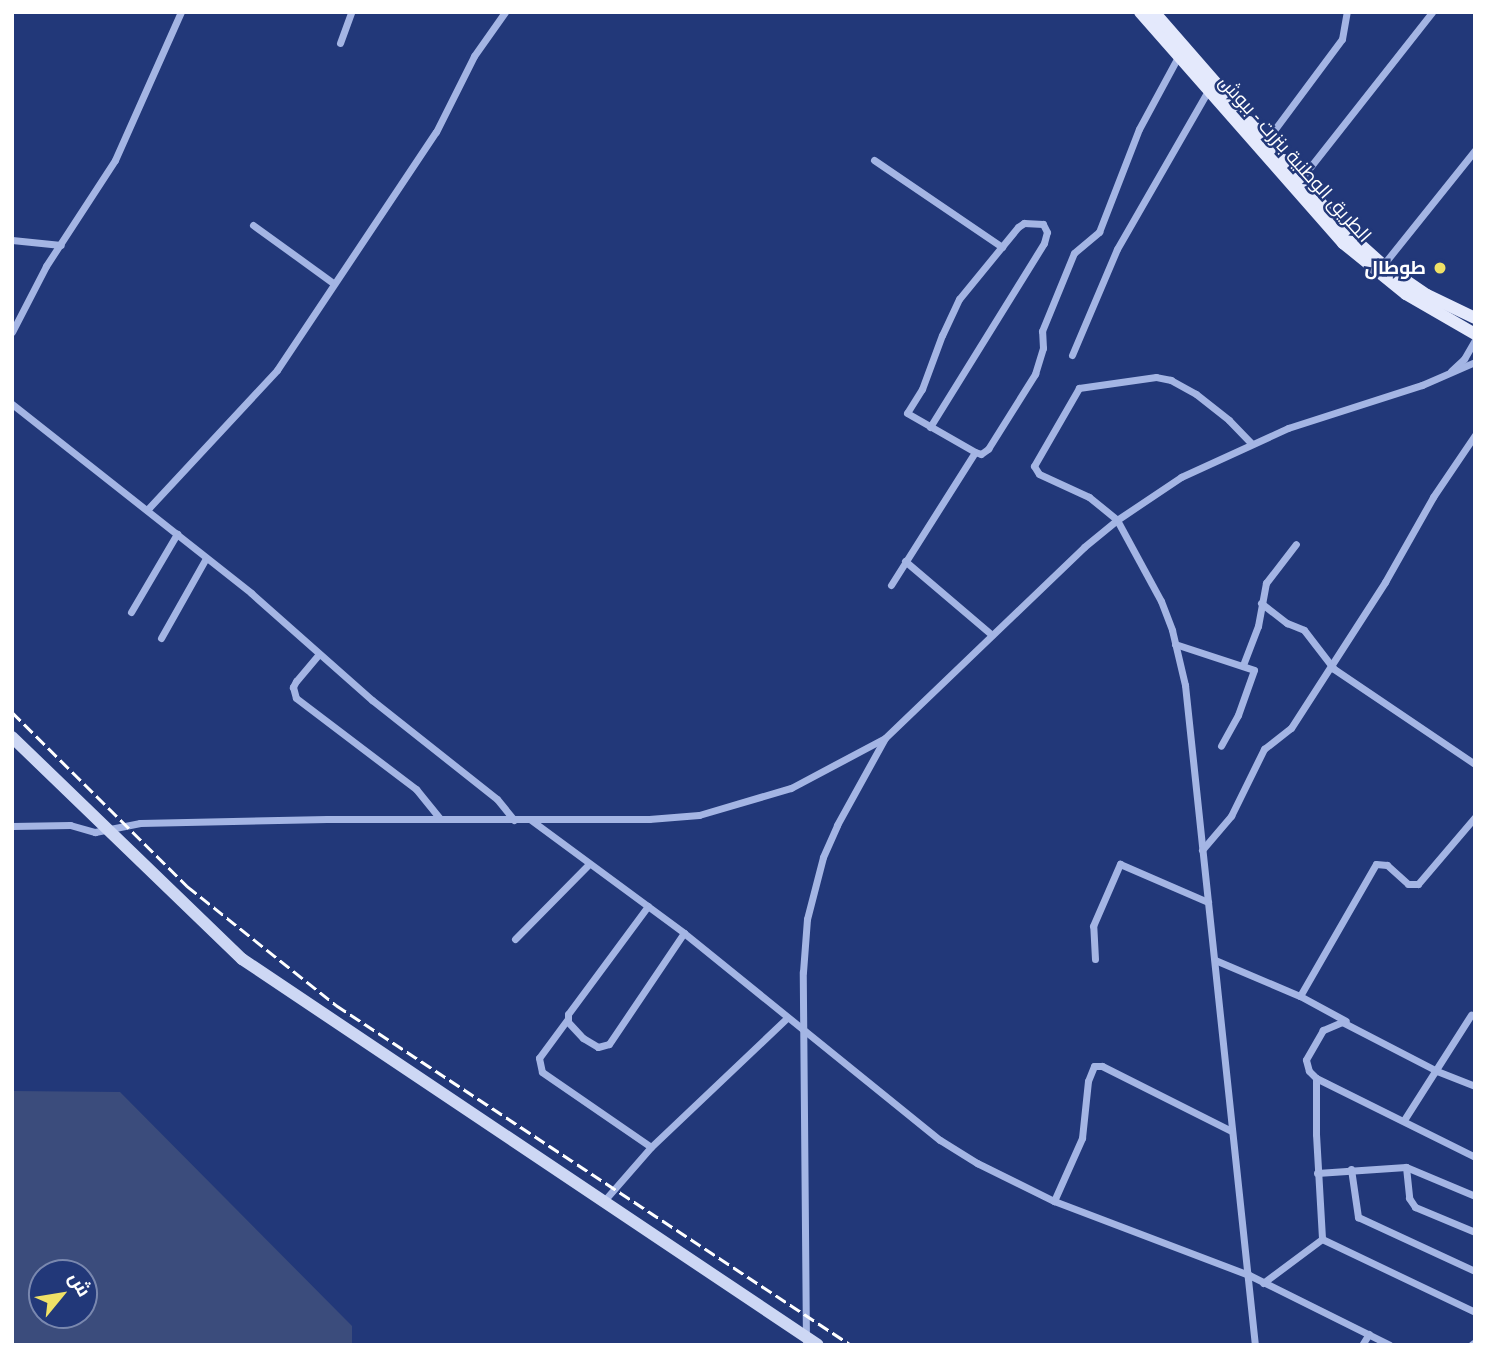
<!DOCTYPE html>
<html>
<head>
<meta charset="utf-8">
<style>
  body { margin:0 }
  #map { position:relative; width:1487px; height:1357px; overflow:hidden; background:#223879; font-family:Roboto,Cairo,sans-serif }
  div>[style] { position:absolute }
  .water>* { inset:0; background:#3b4c7c }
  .street>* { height:7px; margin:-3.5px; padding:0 3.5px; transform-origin:3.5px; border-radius:3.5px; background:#a4b5e4 }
  .secondary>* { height:12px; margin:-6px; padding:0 6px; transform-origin:6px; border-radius:6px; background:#cdd7f4 }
  .primary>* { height:12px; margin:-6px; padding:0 6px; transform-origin:6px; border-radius:6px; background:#e4e9fc }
  .rail>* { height:2.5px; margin-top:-1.25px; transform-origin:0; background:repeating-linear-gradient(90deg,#fff 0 12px,transparent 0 17px) }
  .dots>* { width:19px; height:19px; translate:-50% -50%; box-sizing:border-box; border:4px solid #223879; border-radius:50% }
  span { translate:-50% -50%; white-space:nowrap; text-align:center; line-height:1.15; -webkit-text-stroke:5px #223879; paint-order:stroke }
  .street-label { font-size:19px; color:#fff }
  .poi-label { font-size:19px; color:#fff; font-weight:700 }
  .right { translate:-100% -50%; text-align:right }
  .frame { position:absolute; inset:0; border:14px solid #fff; pointer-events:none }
  .north { position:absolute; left:28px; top:1259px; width:70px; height:70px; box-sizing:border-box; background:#223879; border:2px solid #7a88af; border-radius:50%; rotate:60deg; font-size:19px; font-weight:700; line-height:28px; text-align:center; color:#fff }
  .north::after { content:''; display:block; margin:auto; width:24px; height:32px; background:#f0e166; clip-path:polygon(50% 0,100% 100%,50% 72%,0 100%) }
</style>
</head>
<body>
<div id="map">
  <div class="water">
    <i style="clip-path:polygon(evenodd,12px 1091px,120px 1092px,352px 1326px,352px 1345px,12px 1345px,12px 1091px,42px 1273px,84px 1273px,84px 1315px,42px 1315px,42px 1273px)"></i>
  </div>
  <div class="street">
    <i style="left:340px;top:43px;width:33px;rotate:-70deg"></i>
    <i style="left:1266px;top:141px;width:127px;rotate:-53.3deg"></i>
    <i style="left:1342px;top:39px;width:27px;rotate:-80deg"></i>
    <i style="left:874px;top:160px;width:155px;rotate:34.2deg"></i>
    <i style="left:1300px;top:180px;width:214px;rotate:-51.8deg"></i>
    <i style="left:253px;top:225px;width:99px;rotate:35.9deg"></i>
    <i style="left:12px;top:240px;width:49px;rotate:5.8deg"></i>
    <i style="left:1383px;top:265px;width:147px;rotate:-51.3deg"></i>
    <i style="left:12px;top:332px;width:74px;rotate:-62.7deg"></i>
    <i style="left:46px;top:266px;width:126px;rotate:-56.9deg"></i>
    <i style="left:115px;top:160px;width:162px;rotate:-66deg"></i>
    <i style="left:1072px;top:355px;width:115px;rotate:-67deg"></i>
    <i style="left:1117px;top:249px;width:182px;rotate:-60.1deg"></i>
    <i style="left:1451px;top:371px;width:18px;rotate:-43deg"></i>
    <i style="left:1464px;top:359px;width:22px;rotate:-60deg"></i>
    <i style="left:12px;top:404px;width:305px;rotate:38.3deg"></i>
    <i style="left:251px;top:593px;width:162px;rotate:41.5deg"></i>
    <i style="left:372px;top:700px;width:159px;rotate:38.4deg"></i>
    <i style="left:497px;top:799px;width:27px;rotate:51deg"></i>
    <i style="left:930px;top:427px;width:216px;rotate:-58.2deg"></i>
    <i style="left:1044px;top:243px;width:11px;rotate:-75deg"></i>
    <i style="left:1047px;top:232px;width:9px;rotate:-117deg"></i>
    <i style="left:1043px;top:224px;width:19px;rotate:-177deg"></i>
    <i style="left:1024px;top:223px;width:7px;rotate:146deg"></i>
    <i style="left:1018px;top:227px;width:93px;rotate:129.3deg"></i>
    <i style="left:959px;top:299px;width:40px;rotate:115deg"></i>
    <i style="left:942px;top:335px;width:58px;rotate:110.3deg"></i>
    <i style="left:922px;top:389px;width:28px;rotate:122deg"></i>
    <i style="left:907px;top:413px;width:78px;rotate:29.8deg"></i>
    <i style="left:975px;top:452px;width:6px;rotate:18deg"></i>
    <i style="left:981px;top:454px;width:9px;rotate:-36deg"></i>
    <i style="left:988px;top:449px;width:89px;rotate:-57.9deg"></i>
    <i style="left:1035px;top:374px;width:27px;rotate:-73deg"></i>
    <i style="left:1043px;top:348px;width:17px;rotate:-93deg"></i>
    <i style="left:1042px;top:331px;width:84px;rotate:-67.7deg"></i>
    <i style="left:1074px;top:253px;width:33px;rotate:-40deg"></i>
    <i style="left:1099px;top:232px;width:110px;rotate:-68.8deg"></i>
    <i style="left:1139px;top:129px;width:82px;rotate:-61.6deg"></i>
    <i style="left:1251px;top:443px;width:32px;rotate:-134deg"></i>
    <i style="left:1229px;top:420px;width:42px;rotate:-141.8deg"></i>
    <i style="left:1196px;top:394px;width:29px;rotate:-151deg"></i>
    <i style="left:1171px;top:380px;width:15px;rotate:-169deg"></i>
    <i style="left:1156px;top:377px;width:78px;rotate:171.9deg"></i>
    <i style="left:1079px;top:388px;width:90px;rotate:120deg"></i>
    <i style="left:1034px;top:466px;width:9px;rotate:58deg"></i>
    <i style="left:1039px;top:474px;width:55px;rotate:24.7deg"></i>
    <i style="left:1089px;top:497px;width:36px;rotate:39deg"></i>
    <i style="left:1117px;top:520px;width:92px;rotate:61.5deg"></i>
    <i style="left:1161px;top:601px;width:31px;rotate:69deg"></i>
    <i style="left:1172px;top:630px;width:57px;rotate:76.7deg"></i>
    <i style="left:1185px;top:685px;width:664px;rotate:83.95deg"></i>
    <i style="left:147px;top:510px;width:191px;rotate:-47.1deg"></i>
    <i style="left:277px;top:370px;width:286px;rotate:-56.3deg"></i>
    <i style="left:436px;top:132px;width:85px;rotate:-63.4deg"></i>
    <i style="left:474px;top:56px;width:54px;rotate:-54.8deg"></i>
    <i style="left:905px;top:561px;width:114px;rotate:40.4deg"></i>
    <i style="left:891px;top:585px;width:157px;rotate:-57.7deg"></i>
    <i style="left:1261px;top:603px;width:33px;rotate:38deg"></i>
    <i style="left:1287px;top:623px;width:18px;rotate:22deg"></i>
    <i style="left:1304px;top:630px;width:49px;rotate:52.4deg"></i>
    <i style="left:1334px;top:669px;width:170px;rotate:34deg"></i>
    <i style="left:131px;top:612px;width:91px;rotate:-59.5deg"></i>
    <i style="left:161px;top:638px;width:92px;rotate:-60.6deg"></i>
    <i style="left:1175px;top:644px;width:83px;rotate:18.2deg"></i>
    <i style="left:1254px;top:670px;width:48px;rotate:109.6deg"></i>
    <i style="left:1238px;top:715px;width:35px;rotate:119deg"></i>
    <i style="left:319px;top:654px;width:35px;rotate:130deg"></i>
    <i style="left:296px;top:681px;width:7px;rotate:117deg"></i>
    <i style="left:293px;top:687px;width:11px;rotate:75deg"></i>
    <i style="left:296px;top:698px;width:151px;rotate:37.2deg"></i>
    <i style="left:416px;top:789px;width:38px;rotate:51deg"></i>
    <i style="left:1243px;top:665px;width:42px;rotate:-69deg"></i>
    <i style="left:1258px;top:626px;width:44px;rotate:-79.5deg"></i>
    <i style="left:1266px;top:583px;width:49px;rotate:-52.4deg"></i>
    <i style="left:531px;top:820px;width:190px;rotate:36.4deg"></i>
    <i style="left:684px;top:933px;width:329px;rotate:39deg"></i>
    <i style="left:940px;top:1140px;width:44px;rotate:31.9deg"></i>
    <i style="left:977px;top:1163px;width:86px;rotate:26.3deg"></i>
    <i style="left:1054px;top:1201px;width:209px;rotate:20.8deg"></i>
    <i style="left:1249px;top:1275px;width:157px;rotate:26.4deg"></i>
    <i style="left:12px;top:826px;width:58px;rotate:-1deg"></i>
    <i style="left:70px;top:825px;width:26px;rotate:16deg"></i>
    <i style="left:95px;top:832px;width:46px;rotate:-11.3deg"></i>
    <i style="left:140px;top:823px;width:187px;rotate:-1.2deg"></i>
    <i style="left:327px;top:819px;width:322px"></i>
    <i style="left:649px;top:819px;width:50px;rotate:-4.6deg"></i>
    <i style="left:699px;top:815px;width:96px;rotate:-16.4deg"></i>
    <i style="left:791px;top:788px;width:106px;rotate:-28deg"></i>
    <i style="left:1202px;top:850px;width:45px;rotate:-49.5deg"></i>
    <i style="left:1231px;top:816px;width:75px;rotate:-63.8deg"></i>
    <i style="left:1264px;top:749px;width:34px;rotate:-38deg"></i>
    <i style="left:1291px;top:728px;width:174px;rotate:-57.2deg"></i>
    <i style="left:1385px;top:582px;width:98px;rotate:-60.5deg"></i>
    <i style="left:1433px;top:497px;width:75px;rotate:-55.9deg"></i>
    <i style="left:648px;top:906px;width:134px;rotate:126.5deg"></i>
    <i style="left:568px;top:1014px;width:8px;rotate:90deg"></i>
    <i style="left:568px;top:1022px;width:22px;rotate:47deg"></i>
    <i style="left:583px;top:1038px;width:17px;rotate:31deg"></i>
    <i style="left:598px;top:1047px;width:11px;rotate:-15deg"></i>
    <i style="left:609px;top:1044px;width:134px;rotate:-56deg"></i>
    <i style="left:515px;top:939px;width:105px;rotate:-45.4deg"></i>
    <i style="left:1095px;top:959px;width:33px;rotate:-93deg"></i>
    <i style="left:1093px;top:926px;width:68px;rotate:-66.5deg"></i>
    <i style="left:1120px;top:864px;width:96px;rotate:23.4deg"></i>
    <i style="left:1215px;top:960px;width:92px;rotate:23deg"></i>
    <i style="left:1300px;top:996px;width:152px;rotate:-60.1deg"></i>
    <i style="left:1376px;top:864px;width:11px;rotate:5deg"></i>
    <i style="left:1387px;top:865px;width:28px;rotate:42deg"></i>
    <i style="left:1408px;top:884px;width:10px"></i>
    <i style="left:1418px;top:884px;width:88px;rotate:-49.6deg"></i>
    <i style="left:1300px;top:996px;width:52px;rotate:28.5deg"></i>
    <i style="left:567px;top:1020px;width:47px;rotate:126.4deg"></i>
    <i style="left:539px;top:1058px;width:14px;rotate:78deg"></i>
    <i style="left:542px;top:1072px;width:132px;rotate:34.5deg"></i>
    <i style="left:1316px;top:1078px;width:56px;rotate:90deg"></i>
    <i style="left:1316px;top:1134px;width:105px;rotate:86.7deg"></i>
    <i style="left:1475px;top:1086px;width:41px;rotate:-158.5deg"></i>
    <i style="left:1437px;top:1071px;width:107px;rotate:-152.7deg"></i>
    <i style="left:1342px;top:1022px;width:21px;rotate:157deg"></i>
    <i style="left:1323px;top:1030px;width:34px;rotate:120deg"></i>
    <i style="left:1306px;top:1060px;width:11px;rotate:75deg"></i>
    <i style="left:1309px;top:1071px;width:10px;rotate:45deg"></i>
    <i style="left:1316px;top:1078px;width:178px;rotate:26.4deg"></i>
    <i style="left:1404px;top:1120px;width:125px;rotate:-57.5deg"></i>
    <i style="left:1406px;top:1167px;width:31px;rotate:84deg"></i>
    <i style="left:1409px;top:1198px;width:11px;rotate:56deg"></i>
    <i style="left:1415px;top:1207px;width:65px;rotate:22.6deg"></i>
    <i style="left:1351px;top:1169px;width:49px;rotate:81.7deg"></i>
    <i style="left:1358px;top:1217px;width:129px;rotate:24.8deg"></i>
    <i style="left:1317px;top:1173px;width:89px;rotate:-3.9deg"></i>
    <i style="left:1406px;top:1167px;width:75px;rotate:22.8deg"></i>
    <i style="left:1054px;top:1201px;width:69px;rotate:-66deg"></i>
    <i style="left:1082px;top:1138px;width:57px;rotate:-84deg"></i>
    <i style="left:1088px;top:1081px;width:16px;rotate:-68deg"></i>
    <i style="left:1094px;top:1066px;width:8px"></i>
    <i style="left:1102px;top:1066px;width:144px;rotate:26.7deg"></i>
    <i style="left:603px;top:1202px;width:73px;rotate:-48.9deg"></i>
    <i style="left:651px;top:1147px;width:187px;rotate:-43.5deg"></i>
    <i style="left:1263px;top:1283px;width:74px;rotate:-36.7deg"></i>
    <i style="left:1322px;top:1239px;width:170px;rotate:25.5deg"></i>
    <i style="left:806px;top:1345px;width:373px;rotate:-90.5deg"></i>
    <i style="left:803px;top:972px;width:53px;rotate:-85.7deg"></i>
    <i style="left:807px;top:919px;width:64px;rotate:-75.5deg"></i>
    <i style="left:823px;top:857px;width:35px;rotate:-66deg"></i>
    <i style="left:837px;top:825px;width:99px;rotate:-61.1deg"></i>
    <i style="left:885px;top:738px;width:276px;rotate:-43.8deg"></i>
    <i style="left:1084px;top:547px;width:43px;rotate:-39.3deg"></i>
    <i style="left:1117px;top:520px;width:77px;rotate:-33.9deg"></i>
    <i style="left:1181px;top:477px;width:118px;rotate:-24.6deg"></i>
    <i style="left:1288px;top:428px;width:141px;rotate:-17.8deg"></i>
    <i style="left:1422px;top:385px;width:58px;rotate:-23.5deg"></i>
    <i style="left:1362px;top:1345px;width:13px;rotate:-58deg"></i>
    <i style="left:1471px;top:1345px;width:5px;rotate:-37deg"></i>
  </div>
  <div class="secondary">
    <i style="left:12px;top:737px;width:320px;rotate:44deg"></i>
    <i style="left:242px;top:959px;width:693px;rotate:33.83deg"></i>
  </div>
  <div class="primary">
    <i style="left:1140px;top:12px;width:308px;rotate:48.7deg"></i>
    <i style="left:1343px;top:243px;width:81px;rotate:39deg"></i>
    <i style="left:1406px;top:294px;width:80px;rotate:30.1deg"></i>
    <i style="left:1154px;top:12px;width:289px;rotate:48.9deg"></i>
    <i style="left:1344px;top:230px;width:52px;rotate:41.9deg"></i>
    <i style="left:1383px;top:265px;width:53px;rotate:34.3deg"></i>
    <i style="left:1427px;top:295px;width:53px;rotate:25.6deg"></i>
  </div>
  <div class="rail">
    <i style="left:12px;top:712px;width:247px;rotate:44.8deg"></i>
    <i style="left:187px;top:886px;width:191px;rotate:38.6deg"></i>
    <i style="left:336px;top:1005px;width:617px;rotate:33.43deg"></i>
  </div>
  <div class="dots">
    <i style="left:1440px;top:268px;background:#f0e166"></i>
  </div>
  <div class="street-label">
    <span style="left:1295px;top:159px;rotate:48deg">الطريق الوطنية بنزرت - ببوش</span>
  </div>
  <div class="poi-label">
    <span class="right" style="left:1426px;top:268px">طوطال</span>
  </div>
  <div class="frame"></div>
  <div class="north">ش</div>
</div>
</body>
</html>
